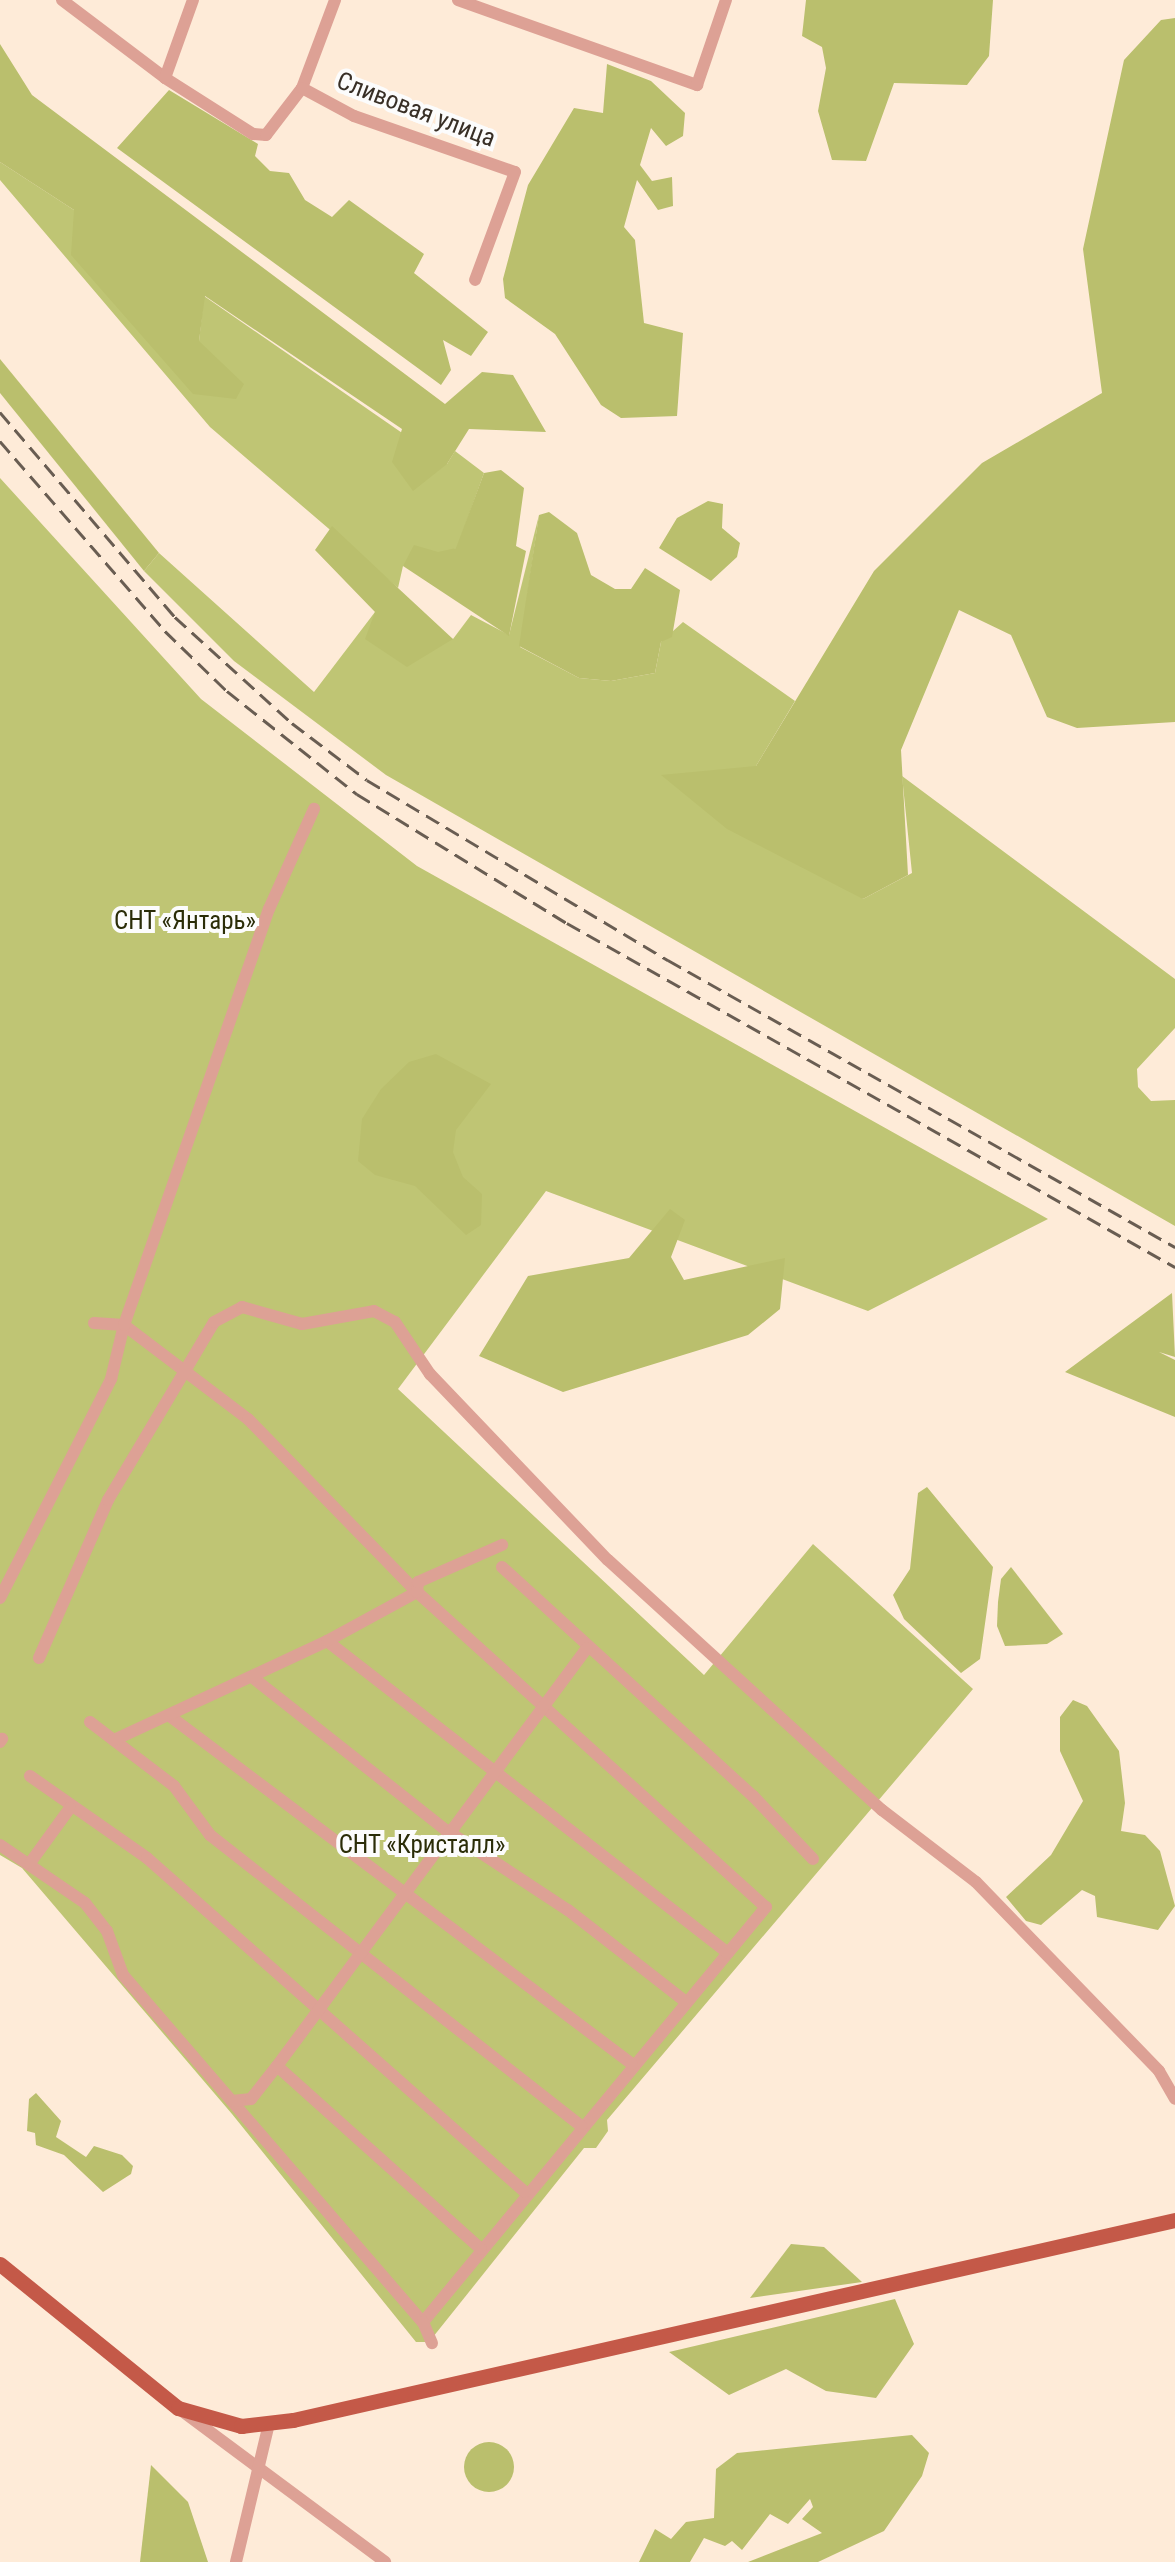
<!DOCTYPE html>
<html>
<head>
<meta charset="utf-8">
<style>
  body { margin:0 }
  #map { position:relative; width:1175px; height:2562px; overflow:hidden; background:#feebd8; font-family:"Roboto Condensed",sans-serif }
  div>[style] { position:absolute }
  .green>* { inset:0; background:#bfc574 }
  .forest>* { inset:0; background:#babf6d }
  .round { border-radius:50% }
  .minor>* { height:12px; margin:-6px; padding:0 6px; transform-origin:6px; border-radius:6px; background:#dda195 }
  .major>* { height:15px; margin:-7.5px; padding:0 7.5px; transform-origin:7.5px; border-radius:7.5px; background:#c45948 }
  .rail>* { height:2.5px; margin-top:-1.25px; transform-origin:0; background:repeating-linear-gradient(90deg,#695d52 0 15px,transparent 0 23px) }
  span { translate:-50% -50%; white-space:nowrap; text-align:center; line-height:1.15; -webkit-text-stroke:8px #fcfcfc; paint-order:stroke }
  .street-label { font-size:25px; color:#382f26 }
  .park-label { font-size:25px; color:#2b2d08 }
</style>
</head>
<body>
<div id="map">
  <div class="green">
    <i style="clip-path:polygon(0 162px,74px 210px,199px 341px,204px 296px,447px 464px,455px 451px,484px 473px,457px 548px,403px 566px,398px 588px,210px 427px,0 180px)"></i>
    <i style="clip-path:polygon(0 478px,201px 699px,417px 866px,1048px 1219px,868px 1311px,546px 1191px,398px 1389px,704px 1675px,813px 1544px,973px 1689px,607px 2120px,608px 2131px,596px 2148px,584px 2148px,429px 2342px,416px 2342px,232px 2114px,22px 1868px,0 1855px)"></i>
    <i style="clip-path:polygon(539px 515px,520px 647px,579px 678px,611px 681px,655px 673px,661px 642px,683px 622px,795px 701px,756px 766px,863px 899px,912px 873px,902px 776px,1175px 979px,1175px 1028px,1137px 1069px,1138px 1087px,1151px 1101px,1175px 1100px,1175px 1226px,386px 775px,234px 661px,144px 571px,159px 553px,314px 692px,375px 612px,453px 639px,471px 615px,509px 635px)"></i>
  </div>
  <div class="forest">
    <i style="clip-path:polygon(806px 0,993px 0,989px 56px,967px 85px,894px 83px,866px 161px,832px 160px,818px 111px,826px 68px,822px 47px,802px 36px)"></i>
    <i style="clip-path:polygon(1175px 18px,1175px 722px,1077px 728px,1047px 717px,1011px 635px,959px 610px,901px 750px,908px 875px,863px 899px,727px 829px,661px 775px,756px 766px,874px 571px,982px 463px,1102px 393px,1083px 249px,1124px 60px,1161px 20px)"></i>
    <i style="clip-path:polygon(0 44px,32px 95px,445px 404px,482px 372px,513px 375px,546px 432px,469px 429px,447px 464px,413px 491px,392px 462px,402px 429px,205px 296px,199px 341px,244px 384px,236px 399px,193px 394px,71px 255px,74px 210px,0 162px)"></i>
    <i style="clip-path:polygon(607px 64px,651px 81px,685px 113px,683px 136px,666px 146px,651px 128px,640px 165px,652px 181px,672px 177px,673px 206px,658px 210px,637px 180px,624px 227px,635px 240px,644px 323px,683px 333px,677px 416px,621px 418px,601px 405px,555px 334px,505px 298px,503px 279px,528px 185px,574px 108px,603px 113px)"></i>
    <i style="clip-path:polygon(169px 90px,258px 144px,255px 156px,270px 171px,289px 173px,305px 200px,332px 217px,349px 200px,424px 254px,414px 273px,488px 332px,471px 356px,443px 340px,451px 370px,441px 385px,117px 148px)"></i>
    <i style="clip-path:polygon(0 359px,159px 553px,144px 571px,0 393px)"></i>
    <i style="clip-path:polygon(501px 470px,524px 488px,516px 546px,526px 551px,509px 636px,403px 566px,414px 545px,438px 552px,456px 548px,484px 473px)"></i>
    <i style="clip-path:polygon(708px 501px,723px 504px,722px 528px,740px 543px,737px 557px,711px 581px,659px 548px,677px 518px)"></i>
    <i style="clip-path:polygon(549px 512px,577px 533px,591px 575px,615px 589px,631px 589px,645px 568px,680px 590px,672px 637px,661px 642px,655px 673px,611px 681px,579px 678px,519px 646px,539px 515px)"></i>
    <i style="clip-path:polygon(332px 526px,398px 588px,453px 639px,407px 667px,365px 639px,375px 612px,315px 550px)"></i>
    <i style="clip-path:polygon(436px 1054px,491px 1084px,456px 1130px,453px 1152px,463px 1177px,482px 1194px,481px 1225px,466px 1235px,415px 1186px,375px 1175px,358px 1161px,362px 1119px,381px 1089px,409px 1062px)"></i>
    <i style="clip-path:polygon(670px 1209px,685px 1220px,671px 1257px,684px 1280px,785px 1258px,780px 1309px,748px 1335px,563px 1392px,479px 1356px,528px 1276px,629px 1258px)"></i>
    <i style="clip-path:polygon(1172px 1293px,1175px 1357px,1159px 1352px,1175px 1360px,1175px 1417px,1065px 1372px)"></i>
    <i style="clip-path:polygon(927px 1487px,993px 1567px,980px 1659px,961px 1673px,904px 1619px,893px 1595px,910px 1569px,918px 1493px)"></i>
    <i style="clip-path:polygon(1011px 1567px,1063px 1634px,1047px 1644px,1005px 1646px,997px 1626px,998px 1602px,1001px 1579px)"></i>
    <i style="clip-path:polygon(1073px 1700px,1087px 1706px,1119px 1751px,1125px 1803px,1121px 1831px,1145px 1835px,1160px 1851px,1175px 1906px,1158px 1930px,1097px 1917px,1095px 1896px,1082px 1890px,1041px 1925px,1026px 1921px,1006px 1897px,1051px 1855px,1083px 1801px,1060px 1751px,1060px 1717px)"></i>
    <i style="clip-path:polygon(36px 2093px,61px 2121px,56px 2137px,86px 2157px,94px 2146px,122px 2155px,133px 2166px,131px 2174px,103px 2192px,64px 2155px,36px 2145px,35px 2133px,27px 2131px,29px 2099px)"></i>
    <i style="clip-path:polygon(791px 2244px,824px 2247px,862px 2282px,750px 2298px)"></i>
    <i style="clip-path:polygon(895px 2299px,914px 2344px,876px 2398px,826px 2391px,786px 2369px,729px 2395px,669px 2352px)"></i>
    <i style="clip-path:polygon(912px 2435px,929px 2453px,922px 2476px,884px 2531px,818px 2562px,748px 2562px,822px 2533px,802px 2519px,813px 2507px,810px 2499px,788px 2524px,770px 2514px,742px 2550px,732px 2541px,725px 2546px,704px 2538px,690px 2562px,639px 2562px,655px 2529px,671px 2539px,686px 2522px,714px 2518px,716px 2469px,737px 2453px)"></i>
    <i class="round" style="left:464px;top:2442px;width:50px;height:50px"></i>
    <i style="clip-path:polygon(151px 2465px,188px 2502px,208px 2562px,140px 2562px)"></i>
  </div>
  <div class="minor">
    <i style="left:62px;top:0;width:129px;rotate:37.1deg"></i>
    <i style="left:165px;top:78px;width:104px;rotate:32.5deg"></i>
    <i style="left:253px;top:134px;width:13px;rotate:4deg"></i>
    <i style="left:266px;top:135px;width:59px;rotate:-52.5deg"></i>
    <i style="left:302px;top:88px;width:94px;rotate:-69.4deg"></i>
    <i style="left:458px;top:0;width:254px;rotate:19.6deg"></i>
    <i style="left:697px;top:85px;width:90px;rotate:-71.2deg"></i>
    <i style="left:165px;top:78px;width:83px;rotate:-70.3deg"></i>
    <i style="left:302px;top:88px;width:59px;rotate:28.3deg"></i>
    <i style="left:354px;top:116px;width:170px;rotate:19.2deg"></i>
    <i style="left:515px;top:172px;width:115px;rotate:110.3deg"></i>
    <i style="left:94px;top:1323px;width:30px;rotate:4deg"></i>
    <i style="left:124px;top:1325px;width:156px;rotate:37.2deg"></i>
    <i style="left:248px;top:1419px;width:242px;rotate:45.7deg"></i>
    <i style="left:417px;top:1592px;width:470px;rotate:42.1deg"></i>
    <i style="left:766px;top:1907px;width:538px;rotate:129.57deg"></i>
    <i style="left:502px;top:1567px;width:340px;rotate:42.4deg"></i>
    <i style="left:753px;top:1796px;width:87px;rotate:46.4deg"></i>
    <i style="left:0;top:1598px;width:246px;rotate:-63.1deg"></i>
    <i style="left:111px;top:1379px;width:56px;rotate:-76.5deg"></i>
    <i style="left:124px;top:1325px;width:441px;rotate:-70.8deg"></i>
    <i style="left:269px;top:909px;width:110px;rotate:-65.8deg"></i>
    <i style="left:327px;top:1641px;width:508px;rotate:37.88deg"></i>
    <i style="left:39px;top:1658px;width:172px;rotate:-66.4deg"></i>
    <i style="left:108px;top:1500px;width:207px;rotate:-59.2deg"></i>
    <i style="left:214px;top:1322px;width:32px;rotate:-28deg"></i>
    <i style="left:242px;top:1307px;width:62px;rotate:15.8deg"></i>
    <i style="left:302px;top:1324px;width:73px;rotate:-10.2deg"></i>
    <i style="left:374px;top:1311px;width:24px;rotate:28deg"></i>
    <i style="left:395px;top:1322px;width:63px;rotate:56.1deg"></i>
    <i style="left:430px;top:1374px;width:257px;rotate:46.3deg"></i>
    <i style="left:608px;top:1560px;width:371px;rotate:42.4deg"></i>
    <i style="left:882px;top:1810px;width:118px;rotate:37.5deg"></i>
    <i style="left:976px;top:1882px;width:263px;rotate:45.9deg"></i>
    <i style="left:1159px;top:2071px;width:32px;rotate:60deg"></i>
    <i style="left:252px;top:1677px;width:247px;rotate:38.3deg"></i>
    <i style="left:446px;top:1830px;width:146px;rotate:33.3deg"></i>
    <i style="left:568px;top:1910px;width:150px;rotate:37.9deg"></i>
    <i style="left:171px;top:1717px;width:577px;rotate:36.97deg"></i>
    <i style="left:90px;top:1722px;width:106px;rotate:37.3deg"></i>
    <i style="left:174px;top:1786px;width:61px;rotate:53.7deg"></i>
    <i style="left:210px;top:1835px;width:472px;rotate:38.1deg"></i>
    <i style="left:114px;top:1740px;width:235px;rotate:-24.9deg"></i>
    <i style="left:327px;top:1641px;width:102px;rotate:-28.6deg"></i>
    <i style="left:417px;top:1592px;width:10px;rotate:-84deg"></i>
    <i style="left:418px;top:1582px;width:92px;rotate:-23.8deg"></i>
    <i style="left:0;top:1742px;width:4px;rotate:-56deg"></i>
    <i style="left:30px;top:1776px;width:143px;rotate:35deg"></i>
    <i style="left:147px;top:1858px;width:504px;rotate:41.46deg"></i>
    <i style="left:0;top:1845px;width:103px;rotate:34.3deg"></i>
    <i style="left:85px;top:1903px;width:36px;rotate:52deg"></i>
    <i style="left:107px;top:1931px;width:47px;rotate:70deg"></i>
    <i style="left:123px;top:1975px;width:459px;rotate:49.2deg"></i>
    <i style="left:423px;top:2322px;width:23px;rotate:67deg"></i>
    <i style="left:30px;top:1863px;width:68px;rotate:-54deg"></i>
    <i style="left:277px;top:2066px;width:274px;rotate:41.9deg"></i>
    <i style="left:232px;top:2101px;width:19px;rotate:-6deg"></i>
    <i style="left:251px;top:2099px;width:42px;rotate:-51.8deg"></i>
    <i style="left:277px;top:2066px;width:520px;rotate:-53.44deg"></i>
    <i style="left:182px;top:2411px;width:253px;rotate:36.6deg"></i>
    <i style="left:236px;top:2562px;width:142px;rotate:-76.6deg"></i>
  </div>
  <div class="major">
    <i style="left:0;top:2264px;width:229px;rotate:39deg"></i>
    <i style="left:178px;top:2408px;width:66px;rotate:15.9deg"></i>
    <i style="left:241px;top:2426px;width:52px;rotate:-6.6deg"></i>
    <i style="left:293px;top:2420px;width:904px;rotate:-12.78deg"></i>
  </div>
  <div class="rail">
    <i style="left:0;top:412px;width:270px;rotate:49.5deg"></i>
    <i style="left:175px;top:617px;width:158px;rotate:42.2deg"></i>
    <i style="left:292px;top:723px;width:94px;rotate:37.2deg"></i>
    <i style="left:367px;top:780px;width:351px;rotate:30.9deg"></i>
    <i style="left:668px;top:960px;width:583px;rotate:29.51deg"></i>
    <i style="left:0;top:441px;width:252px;rotate:49deg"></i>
    <i style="left:165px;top:631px;width:86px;rotate:44.1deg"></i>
    <i style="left:227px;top:691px;width:166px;rotate:38.4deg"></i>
    <i style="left:357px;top:794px;width:246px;rotate:31.6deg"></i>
    <i style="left:567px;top:923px;width:699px;rotate:29.5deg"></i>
  </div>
  <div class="street-label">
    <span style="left:416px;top:110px;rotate:21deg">Сливовая улица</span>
  </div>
  <div class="park-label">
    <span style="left:185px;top:921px">СНТ «Янтарь»</span>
    <span style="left:422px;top:1845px">СНТ «Кристалл»</span>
  </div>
</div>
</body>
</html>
